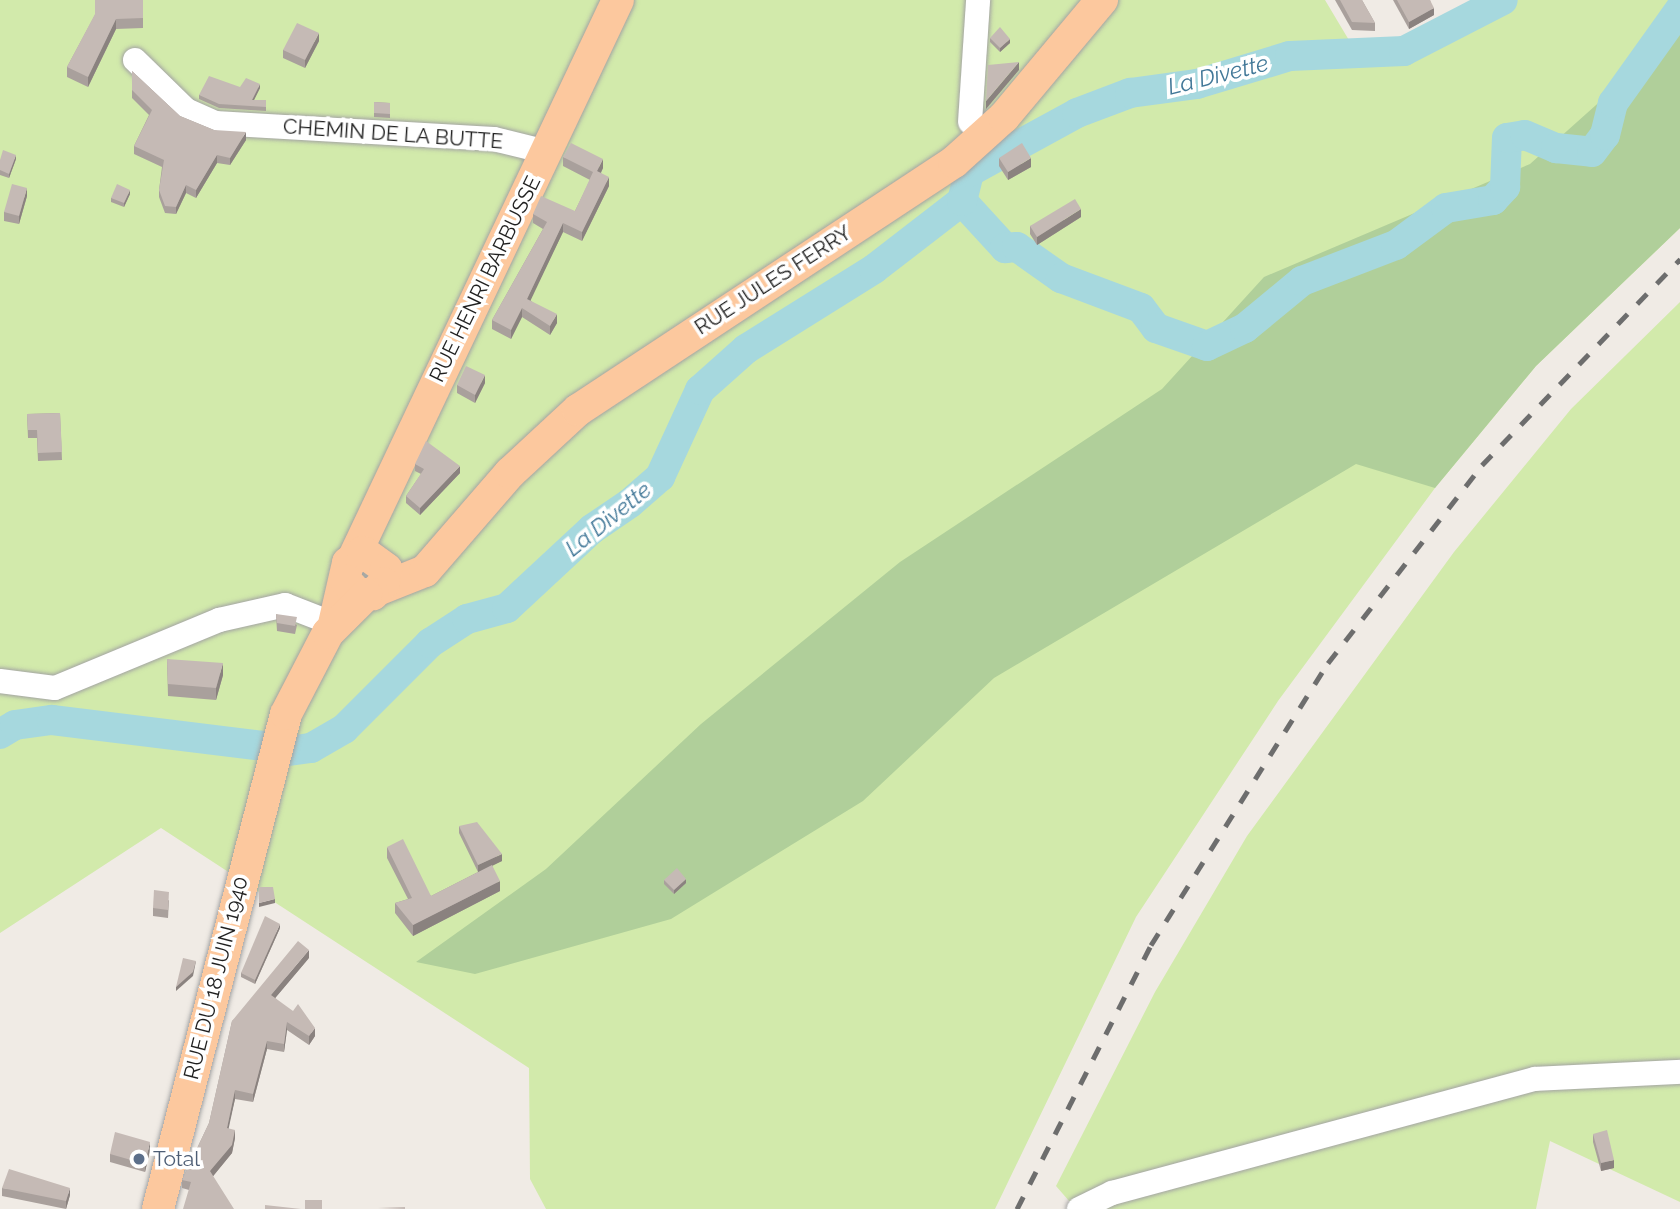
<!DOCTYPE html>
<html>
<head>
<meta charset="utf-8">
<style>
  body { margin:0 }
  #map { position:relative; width:1680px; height:1209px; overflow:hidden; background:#f0ebe5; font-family:Raleway,sans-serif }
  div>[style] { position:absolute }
  .grass>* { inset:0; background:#d2eaab }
  .forest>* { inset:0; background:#b0cf9a }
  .river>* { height:30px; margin:-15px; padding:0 15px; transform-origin:15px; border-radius:15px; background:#a6d8de }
  .roads { filter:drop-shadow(0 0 2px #a3a3a3) drop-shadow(0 0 2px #a3a3a3) }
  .minor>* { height:24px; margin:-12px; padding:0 12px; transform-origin:12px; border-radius:12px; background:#fff }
  .major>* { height:32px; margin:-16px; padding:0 16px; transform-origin:16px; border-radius:16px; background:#fcc89e }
  .rail>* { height:5px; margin-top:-2.5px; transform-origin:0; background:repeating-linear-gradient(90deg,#6d6d6d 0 14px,transparent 0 28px) }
  .wall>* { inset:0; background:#a9a09c }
  .shaded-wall>* { inset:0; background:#8a827f }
  .building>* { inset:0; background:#c5bab5 }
  .dots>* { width:19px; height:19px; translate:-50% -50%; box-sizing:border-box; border:4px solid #fff; border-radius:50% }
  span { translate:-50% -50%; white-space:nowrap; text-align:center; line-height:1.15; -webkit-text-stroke:7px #fff; paint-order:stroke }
  .street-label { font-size:21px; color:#1f1f1f }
  .service-label { font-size:21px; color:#4e5e75 }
  .left { translate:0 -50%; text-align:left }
  .water-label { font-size:23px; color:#427898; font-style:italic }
</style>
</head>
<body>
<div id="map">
  <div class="grass">
    <i style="clip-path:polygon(0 0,1325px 0,1359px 57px,1404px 51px,1503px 0,1680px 0,1680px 228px,1536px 366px,1435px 488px,1278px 701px,1136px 917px,995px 1209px,546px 1209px,530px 1179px,529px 1068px,161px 828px,0 933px)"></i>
    <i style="clip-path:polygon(1680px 302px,1680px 1202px,1550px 1141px,1536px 1209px,1076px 1209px,1056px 1186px,1155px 992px,1247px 836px,1454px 552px,1571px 409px)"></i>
  </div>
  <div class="forest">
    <i style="clip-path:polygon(1680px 30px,1680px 228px,1536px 366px,1435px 488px,1356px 464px,994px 678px,863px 801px,671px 919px,475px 974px,416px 962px,546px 869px,701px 724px,900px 562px,1162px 389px,1264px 277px,1530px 164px)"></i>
  </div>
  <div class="river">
    <i style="left:962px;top:201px;width:64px;rotate:47.5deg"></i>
    <i style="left:1005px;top:248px;width:12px;rotate:-5deg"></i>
    <i style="left:1017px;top:247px;width:54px;rotate:35.2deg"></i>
    <i style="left:1061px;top:278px;width:85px;rotate:20.6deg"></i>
    <i style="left:1141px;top:308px;width:25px;rotate:53deg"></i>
    <i style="left:1156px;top:328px;width:54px;rotate:19.4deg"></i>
    <i style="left:1207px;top:346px;width:42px;rotate:-25.3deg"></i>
    <i style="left:1245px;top:328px;width:74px;rotate:-39.5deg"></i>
    <i style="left:1302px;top:281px;width:101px;rotate:-21deg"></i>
    <i style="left:1396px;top:245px;width:62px;rotate:-36.5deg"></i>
    <i style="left:1446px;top:208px;width:48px;rotate:-9.7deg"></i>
    <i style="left:1493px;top:200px;width:18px;rotate:-47deg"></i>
    <i style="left:1505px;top:187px;width:49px;rotate:-87.7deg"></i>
    <i style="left:1507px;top:138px;width:18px;rotate:-9deg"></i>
    <i style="left:1525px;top:135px;width:34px;rotate:23deg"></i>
    <i style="left:1556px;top:148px;width:36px;rotate:6deg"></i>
    <i style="left:1592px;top:152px;width:21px;rotate:-53deg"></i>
    <i style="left:1605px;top:135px;width:33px;rotate:-76deg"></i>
    <i style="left:1613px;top:103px;width:115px;rotate:-54.5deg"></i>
    <i style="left:0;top:734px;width:17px;rotate:-31deg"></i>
    <i style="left:15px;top:725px;width:37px;rotate:-8deg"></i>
    <i style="left:52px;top:720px;width:213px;rotate:7deg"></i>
    <i style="left:289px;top:751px;width:22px;rotate:-8deg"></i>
    <i style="left:311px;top:748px;width:38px;rotate:-30deg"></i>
    <i style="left:344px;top:729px;width:122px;rotate:-45deg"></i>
    <i style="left:430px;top:643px;width:44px;rotate:-33deg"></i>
    <i style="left:467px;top:619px;width:41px;rotate:-15.4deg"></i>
    <i style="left:507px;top:608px;width:116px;rotate:-42.9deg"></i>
    <i style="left:592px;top:529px;width:46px;rotate:-34.4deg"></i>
    <i style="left:630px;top:503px;width:40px;rotate:-41deg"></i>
    <i style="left:660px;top:477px;width:96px;rotate:-65.3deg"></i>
    <i style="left:700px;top:390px;width:62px;rotate:-41.7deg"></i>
    <i style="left:746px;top:349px;width:151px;rotate:-32deg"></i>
    <i style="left:874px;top:269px;width:111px;rotate:-37.7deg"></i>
    <i style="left:962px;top:201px;width:30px;rotate:-76deg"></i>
    <i style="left:969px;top:172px;width:123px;rotate:-28.6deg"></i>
    <i style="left:1077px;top:113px;width:57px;rotate:-20.7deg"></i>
    <i style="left:1130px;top:93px;width:68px;rotate:-7.7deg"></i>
    <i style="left:1197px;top:84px;width:97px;rotate:-16.8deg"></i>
    <i style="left:1290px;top:56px;width:114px;rotate:-2.5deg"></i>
    <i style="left:1404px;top:51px;width:111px;rotate:-27.3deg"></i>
  </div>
  <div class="roads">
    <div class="minor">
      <i style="left:135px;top:60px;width:71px;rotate:44.4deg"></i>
      <i style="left:186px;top:110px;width:32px;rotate:24deg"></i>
      <i style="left:215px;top:123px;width:279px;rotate:3.3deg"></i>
      <i style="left:494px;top:139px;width:55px;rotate:13.8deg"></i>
      <i style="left:970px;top:122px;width:122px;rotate:-86.2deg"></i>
      <i style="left:0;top:681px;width:55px;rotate:7.3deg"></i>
      <i style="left:55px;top:688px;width:178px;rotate:-22.5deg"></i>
      <i style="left:219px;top:620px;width:68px;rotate:-12.8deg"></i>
      <i style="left:285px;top:605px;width:53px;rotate:21.2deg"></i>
      <i style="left:1079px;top:1209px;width:37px;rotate:-26deg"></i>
      <i style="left:1112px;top:1193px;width:438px;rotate:-15.1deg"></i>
      <i style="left:1535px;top:1079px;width:145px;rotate:-2.8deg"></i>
    </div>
    <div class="major">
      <i style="left:354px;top:557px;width:616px;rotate:-64.64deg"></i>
      <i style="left:380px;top:589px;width:48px;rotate:-21.8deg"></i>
      <i style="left:425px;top:571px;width:130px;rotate:-49.1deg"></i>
      <i style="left:510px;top:473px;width:93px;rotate:-42.8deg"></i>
      <i style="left:578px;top:410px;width:450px;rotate:-33.4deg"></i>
      <i style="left:954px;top:162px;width:67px;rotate:-42deg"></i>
      <i style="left:1004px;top:117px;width:153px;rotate:-50.1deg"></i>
      <i style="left:334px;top:624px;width:63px;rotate:-77.1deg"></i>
      <i style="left:348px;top:563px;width:19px;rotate:-36deg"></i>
      <i style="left:363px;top:552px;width:29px;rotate:36deg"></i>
      <i style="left:386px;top:569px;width:14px;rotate:98deg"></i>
      <i style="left:384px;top:583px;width:16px;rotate:135deg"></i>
      <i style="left:373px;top:594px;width:15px;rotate:180deg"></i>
      <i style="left:358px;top:594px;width:18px;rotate:-133deg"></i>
      <i style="left:158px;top:1209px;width:511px;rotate:-75.5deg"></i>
      <i style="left:286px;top:714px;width:91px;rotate:-62.6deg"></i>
      <i style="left:328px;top:633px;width:54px;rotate:-45deg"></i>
    </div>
  </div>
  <div class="rail">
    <i style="left:1017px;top:1209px;width:296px;rotate:-63.1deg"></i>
    <i style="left:1151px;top:945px;width:333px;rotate:-57.9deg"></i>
    <i style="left:1328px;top:663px;width:251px;rotate:-52.1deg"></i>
    <i style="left:1482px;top:465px;width:286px;rotate:-46.1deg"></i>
  </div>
  <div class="wall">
    <i style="clip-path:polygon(143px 0,143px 28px,116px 29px,88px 87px,67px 77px,67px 67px,95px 15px)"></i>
    <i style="clip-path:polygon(1335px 0,1362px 0,1375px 23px,1375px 31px,1352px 30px)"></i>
    <i style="clip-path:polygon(1393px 0,1430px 0,1434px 15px,1409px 29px)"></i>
    <i style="clip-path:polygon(990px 38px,1010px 43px,1000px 52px,990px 42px)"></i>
    <i style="clip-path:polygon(319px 41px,305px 68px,283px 58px,283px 50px)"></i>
    <i style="clip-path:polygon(132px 71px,180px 116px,214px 130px,246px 140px,230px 165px,217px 163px,196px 198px,186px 193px,176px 214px,165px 213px,159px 197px,159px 190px,162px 167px,134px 154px,134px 146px,149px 115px,132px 98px)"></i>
    <i style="clip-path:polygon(240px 87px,260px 88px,254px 100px,266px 100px,266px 111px,219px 108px,199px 99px,199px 95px)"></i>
    <i style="clip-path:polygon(374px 102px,390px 103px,390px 118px,374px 117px)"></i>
    <i style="clip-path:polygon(563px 157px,603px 168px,601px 173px,609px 186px,582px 241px,563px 232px,530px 300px,557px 323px,550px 335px,522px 317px,511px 339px,492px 329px,492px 320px,543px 229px,533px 223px,533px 214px,575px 211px,590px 180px,563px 166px)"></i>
    <i style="clip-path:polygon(999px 158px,1031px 167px,1008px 180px,999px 166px)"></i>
    <i style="clip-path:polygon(16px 159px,9px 178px,0 175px,0 160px)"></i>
    <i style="clip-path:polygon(130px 194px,124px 207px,111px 202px,111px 198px)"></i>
    <i style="clip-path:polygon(27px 196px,19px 224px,4px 221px,4px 212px)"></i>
    <i style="clip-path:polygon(1081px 217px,1037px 245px,1030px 234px,1030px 226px)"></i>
    <i style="clip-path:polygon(485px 383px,475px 403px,457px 393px,457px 385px)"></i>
    <i style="clip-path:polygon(60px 413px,62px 460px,38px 461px,37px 438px,28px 438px,27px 414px)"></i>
    <i style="clip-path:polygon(415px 464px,460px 473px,420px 515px,406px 503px,406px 496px,421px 474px,415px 471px)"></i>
    <i style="clip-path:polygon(276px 614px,297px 625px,295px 634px,277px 631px)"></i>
    <i style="clip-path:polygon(167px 659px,223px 675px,216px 700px,168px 696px)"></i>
    <i style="clip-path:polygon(459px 826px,502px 861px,492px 865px,500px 891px,413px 936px,395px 913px,395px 903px,408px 899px,387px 858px,387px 847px,431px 896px,478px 872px,459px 833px)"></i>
    <i style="clip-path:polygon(664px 880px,686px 883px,674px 894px,664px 884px)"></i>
    <i style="clip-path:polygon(169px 900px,168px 918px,153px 916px,153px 908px)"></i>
    <i style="clip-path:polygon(280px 928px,255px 984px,241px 977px,241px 973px)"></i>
    <i style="clip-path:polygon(309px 958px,275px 998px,315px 1036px,309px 1045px,287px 1030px,284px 1052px,267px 1049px,253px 1102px,235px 1099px,228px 1128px,235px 1138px,232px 1153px,213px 1176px,189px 1190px,182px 1188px,182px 1180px,209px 1123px,232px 1021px)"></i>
    <i style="clip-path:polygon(1593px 1134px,1614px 1168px,1601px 1171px,1593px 1142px)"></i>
    <i style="clip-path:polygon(150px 1150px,145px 1172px,110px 1162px,110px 1154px)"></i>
    <i style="clip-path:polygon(2px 1188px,70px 1195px,66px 1209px,2px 1196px)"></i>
  </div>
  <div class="shaded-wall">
    <i style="clip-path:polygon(1434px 8px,1434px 15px,1409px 29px,1409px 22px)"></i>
    <i style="clip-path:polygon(116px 19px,116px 29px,88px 87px,88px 77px)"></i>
    <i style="clip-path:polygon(319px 33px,319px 41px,305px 68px,305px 60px)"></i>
    <i style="clip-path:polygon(1010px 39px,1010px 43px,1000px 52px,1000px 48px)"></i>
    <i style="clip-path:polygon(1019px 62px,1019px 70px,986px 109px,986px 101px)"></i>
    <i style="clip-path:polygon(260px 84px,260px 88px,252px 104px,252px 100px)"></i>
    <i style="clip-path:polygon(246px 132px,246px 140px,230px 165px,230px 158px)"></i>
    <i style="clip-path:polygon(16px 155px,16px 159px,9px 178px,9px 174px)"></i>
    <i style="clip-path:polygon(217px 155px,217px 163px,196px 198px,196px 190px)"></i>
    <i style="clip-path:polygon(1031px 158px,1031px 167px,1008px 180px,1008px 172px)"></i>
    <i style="clip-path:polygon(603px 159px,603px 168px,597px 180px,597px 171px)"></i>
    <i style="clip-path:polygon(609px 177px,609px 186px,582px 241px,582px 232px)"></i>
    <i style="clip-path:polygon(186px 185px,186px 193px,176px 214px,176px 207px)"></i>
    <i style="clip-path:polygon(27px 188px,27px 196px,19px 224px,19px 216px)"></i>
    <i style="clip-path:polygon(130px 190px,130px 194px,124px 207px,124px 203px)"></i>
    <i style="clip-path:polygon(1081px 209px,1081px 217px,1037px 245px,1037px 237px)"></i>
    <i style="clip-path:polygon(563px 223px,563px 232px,527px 308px,527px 299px)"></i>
    <i style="clip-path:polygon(522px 308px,522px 317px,511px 339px,511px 330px)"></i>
    <i style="clip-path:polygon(557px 314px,557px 323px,550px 335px,550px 326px)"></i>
    <i style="clip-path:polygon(485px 375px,485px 383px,475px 403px,475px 395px)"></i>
    <i style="clip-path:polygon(460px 466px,460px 473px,420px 515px,420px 508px)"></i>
    <i style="clip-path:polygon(223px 663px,223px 675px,216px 700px,216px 688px)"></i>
    <i style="clip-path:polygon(502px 854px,502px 861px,478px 873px,478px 865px)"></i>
    <i style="clip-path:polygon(686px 879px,686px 883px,674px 894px,674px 890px)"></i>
    <i style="clip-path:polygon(500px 881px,500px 891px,413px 936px,413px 925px)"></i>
    <i style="clip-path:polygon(275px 899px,275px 903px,259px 907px,259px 903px)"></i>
    <i style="clip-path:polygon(280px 924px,280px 928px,255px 984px,255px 980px)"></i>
    <i style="clip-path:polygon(309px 950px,309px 958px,271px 1003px,271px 995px)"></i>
    <i style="clip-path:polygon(196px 961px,193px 976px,176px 991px,176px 987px)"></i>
    <i style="clip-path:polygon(287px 1022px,287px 1030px,284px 1052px,284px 1044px)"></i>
    <i style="clip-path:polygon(315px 1028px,315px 1036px,309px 1045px,309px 1036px)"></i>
    <i style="clip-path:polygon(267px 1041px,267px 1049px,253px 1102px,253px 1094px)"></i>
    <i style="clip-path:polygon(235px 1090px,235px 1099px,227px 1136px,227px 1128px)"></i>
    <i style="clip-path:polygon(235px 1130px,235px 1138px,232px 1153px,210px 1180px,210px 1171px)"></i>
    <i style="clip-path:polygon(150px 1142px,150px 1150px,145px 1172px,145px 1164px)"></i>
    <i style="clip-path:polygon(1614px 1160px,1614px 1168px,1601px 1171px,1601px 1163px)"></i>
    <i style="clip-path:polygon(70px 1188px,70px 1195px,66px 1209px,66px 1201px)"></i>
  </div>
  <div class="building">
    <i style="clip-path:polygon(95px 0,143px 0,143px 18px,116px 19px,88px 77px,67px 67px,95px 14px)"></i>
    <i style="clip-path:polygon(1340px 0,1362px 0,1375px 23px,1352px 22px)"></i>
    <i style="clip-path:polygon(1397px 0,1430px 0,1434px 8px,1409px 22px)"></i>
    <i style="clip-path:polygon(297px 23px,319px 33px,305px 60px,283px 50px)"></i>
    <i style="clip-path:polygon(1000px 27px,1010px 39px,1000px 48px,990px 38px)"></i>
    <i style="clip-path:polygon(1019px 62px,986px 101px,988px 65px)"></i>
    <i style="clip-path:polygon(132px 71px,180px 116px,214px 130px,246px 132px,230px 158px,217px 155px,196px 190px,186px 185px,176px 207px,165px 206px,159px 190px,164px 160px,134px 146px,152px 110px,132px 90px)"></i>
    <i style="clip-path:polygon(209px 76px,240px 87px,246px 78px,260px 84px,252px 100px,266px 100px,266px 107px,219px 104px,199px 95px)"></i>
    <i style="clip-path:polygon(374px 102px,390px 103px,390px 114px,374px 113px)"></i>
    <i style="clip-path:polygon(571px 143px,603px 159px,597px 171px,609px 177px,582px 232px,563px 223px,527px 299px,557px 314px,550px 326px,522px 308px,511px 330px,492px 320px,547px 222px,533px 214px,541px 196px,575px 211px,593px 172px,563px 157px)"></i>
    <i style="clip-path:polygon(1022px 143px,1031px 158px,1008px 172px,999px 158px)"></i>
    <i style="clip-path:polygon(3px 150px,16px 155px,9px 174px,0 170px,0 160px)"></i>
    <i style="clip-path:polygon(12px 184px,27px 188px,19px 216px,4px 212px)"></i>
    <i style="clip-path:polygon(117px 184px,130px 190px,124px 203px,111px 198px)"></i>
    <i style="clip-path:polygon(1075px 199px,1081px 209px,1037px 237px,1030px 226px)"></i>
    <i style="clip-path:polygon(466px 366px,485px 375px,475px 395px,457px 385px)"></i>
    <i style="clip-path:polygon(60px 413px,62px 452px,38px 453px,37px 430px,28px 430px,27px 414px)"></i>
    <i style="clip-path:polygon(426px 441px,460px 466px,420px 508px,406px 496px,424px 469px,415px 464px)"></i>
    <i style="clip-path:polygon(276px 614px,297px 617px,295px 626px,277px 623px)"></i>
    <i style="clip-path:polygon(167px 659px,223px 663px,216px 688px,168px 684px)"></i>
    <i style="clip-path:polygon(477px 822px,502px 854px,478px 865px,459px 826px)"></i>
    <i style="clip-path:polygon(403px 839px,431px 896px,492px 865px,500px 881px,413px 925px,395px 903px,412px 898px,387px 847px)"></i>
    <i style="clip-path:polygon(677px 868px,686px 879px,674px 890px,664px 880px)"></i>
    <i style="clip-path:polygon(259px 887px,273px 887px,275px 899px,259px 903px)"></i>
    <i style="clip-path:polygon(154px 890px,169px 892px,168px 910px,153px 908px)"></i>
    <i style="clip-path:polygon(265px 916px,280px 924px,255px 980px,241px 973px)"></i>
    <i style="clip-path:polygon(298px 941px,309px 950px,271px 995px,293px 1011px,298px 1004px,315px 1028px,309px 1036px,287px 1022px,284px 1044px,267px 1041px,253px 1094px,235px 1090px,227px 1128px,235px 1130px,232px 1145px,210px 1171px,234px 1209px,183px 1209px,191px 1182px,182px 1180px,209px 1123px,232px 1021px)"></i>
    <i style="clip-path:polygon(183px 958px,196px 961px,193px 972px,176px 987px)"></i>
    <i style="clip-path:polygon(1607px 1130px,1614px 1160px,1601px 1163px,1593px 1134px)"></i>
    <i style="clip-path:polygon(115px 1132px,150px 1142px,145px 1164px,110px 1154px)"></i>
    <i style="clip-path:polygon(9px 1169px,70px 1188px,66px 1201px,2px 1188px)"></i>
    <i style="clip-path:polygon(305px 1200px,322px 1200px,322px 1209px,305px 1209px)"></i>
    <i style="clip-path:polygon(265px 1205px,301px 1209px,265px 1209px)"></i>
    <i style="clip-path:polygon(405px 1207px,405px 1209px,378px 1208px)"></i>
  </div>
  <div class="dots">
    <i style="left:139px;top:1159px;background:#5c6f8a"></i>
  </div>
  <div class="street-label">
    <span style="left:393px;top:134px;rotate:4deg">CHEMIN DE LA BUTTE</span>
    <span style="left:485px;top:279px;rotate:-64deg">RUE HENRI BARBUSSE</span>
    <span style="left:773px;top:280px;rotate:-33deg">RUE JULES FERRY</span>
    <span style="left:216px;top:978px;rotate:-76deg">RUE DU 18 JUIN 1940</span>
  </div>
  <div class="service-label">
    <span class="left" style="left:153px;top:1159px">Total</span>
  </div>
  <div class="water-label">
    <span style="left:1218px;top:75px;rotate:-14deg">La Divette</span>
    <span style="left:608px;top:519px;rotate:-39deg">La Divette</span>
  </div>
</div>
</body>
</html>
